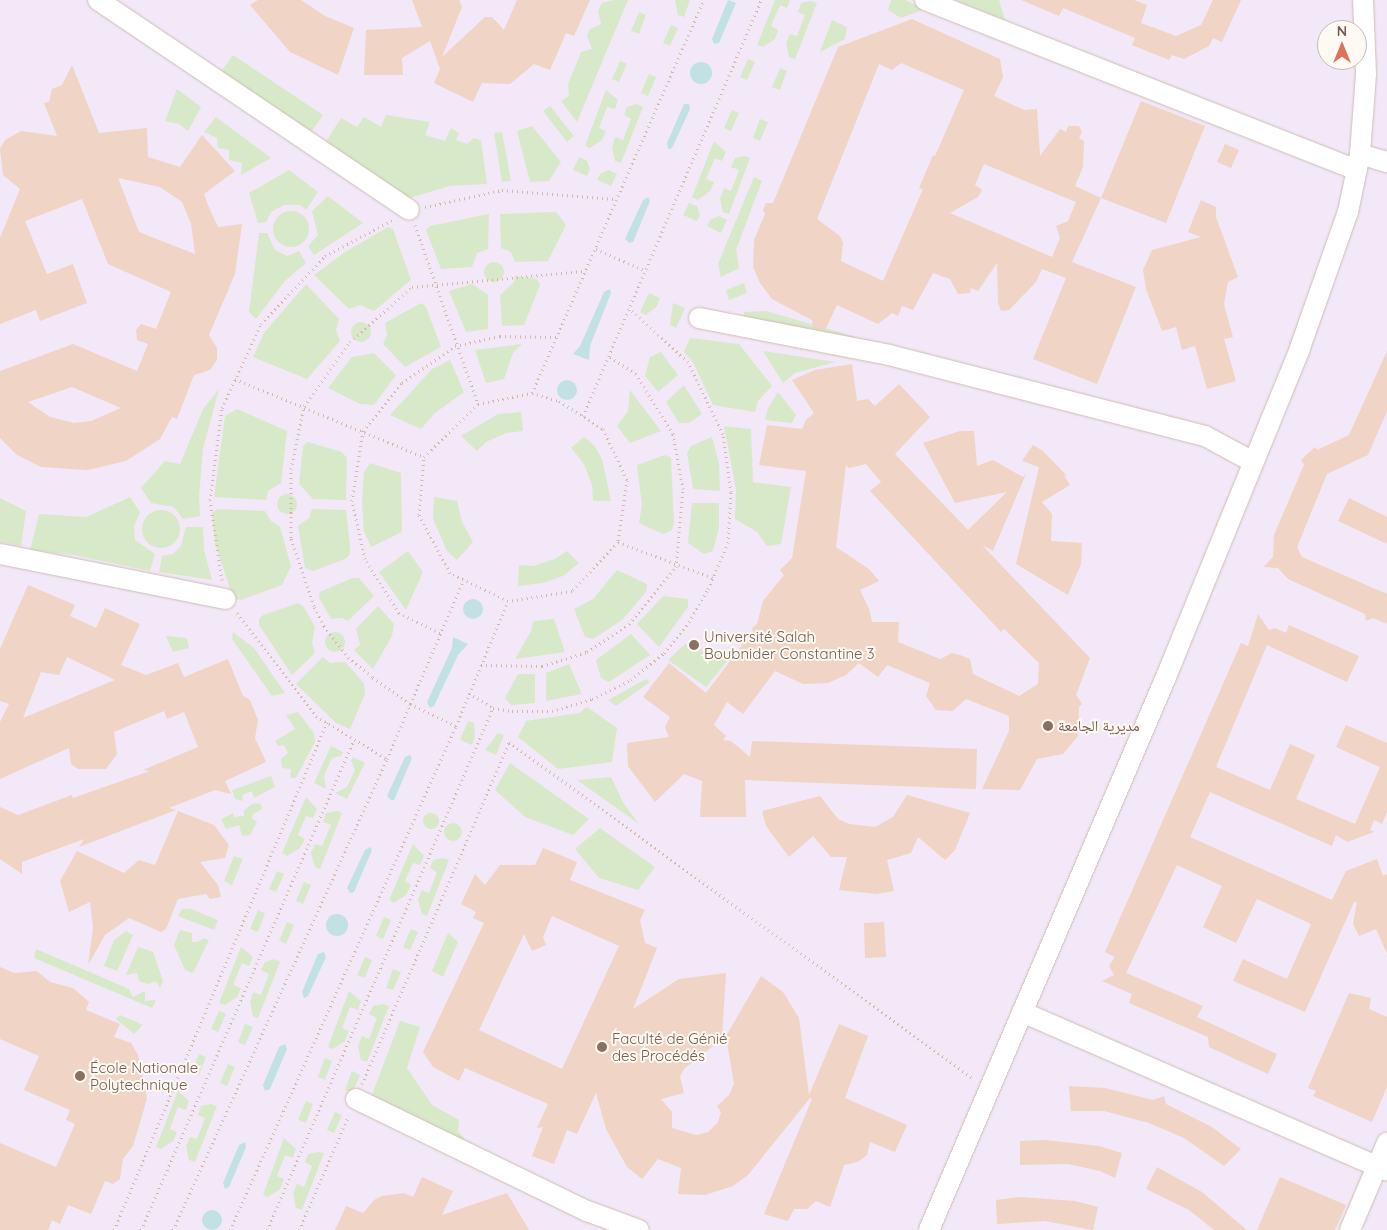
<!DOCTYPE html>
<html>
<head>
<meta charset="utf-8">
<style>
  body { margin:0 }
  #map { position:relative; width:1387px; height:1230px; overflow:hidden; background:#fcf5ec; font-family:Quicksand,"Noto Naskh Arabic",sans-serif }
  div>[style] { position:absolute }
  .education>* { inset:0; background:#f2e8f8 }
  .green>* { inset:0; background:#d8e9ca }
  .round { border-radius:50% }
  .water>* { inset:0; background:#c1e1e5 }
  .building>* { inset:0; background:#f0d4c5 }
  .path>* { height:3px; margin-top:-1.5px; transform-origin:0; background:repeating-linear-gradient(90deg,#d5b7a7 0 1px,transparent 0 5px) }
  .roads { filter:drop-shadow(0 0 1px #cebdb1) drop-shadow(0 0 1px #cebdb1) }
  .minor>* { height:20px; margin:-10px; padding:0 10px; transform-origin:10px; border-radius:10px; background:#fff }
  .dots>* { width:14px; height:14px; translate:-50% -50%; box-sizing:border-box; border:2px solid #fef9f2; border-radius:50% }
  span { translate:-50% -50%; white-space:nowrap; text-align:center; line-height:1.15; -webkit-text-stroke:4px #fef9f2; paint-order:stroke }
  .education-label { font-size:15px; color:#785e54 }
  .left { translate:0 -50%; text-align:left }
  .north { position:absolute; left:1317px; top:20px; width:50px; height:50px; box-sizing:border-box; background:#fef9f2; border:1px solid #c8bab1; border-radius:50%; rotate:0deg; font-size:14px; font-weight:700; line-height:20px; text-align:center; color:#765c4f }
  .north::after { content:''; display:block; margin:auto; width:18px; height:22px; background:#dd725a; clip-path:polygon(50% 0,100% 100%,50% 72%,0 100%) }
</style>
</head>
<body>
<div id="map">
  <div class="education">
    <i style="clip-path:polygon(evenodd,0 0,1387px 0,1387px 1230px,0 1230px,0 0,1327px 30px,1357px 30px,1357px 60px,1327px 60px,1327px 30px)"></i>
  </div>
  <div class="green">
    <i style="clip-path:polygon(614px 0,628px 0,577px 122px,561px 101px,569px 96px,568px 84px,581px 52px,592px 49px,587px 36px,590px 29px,601px 24px,598px 11px,602px 3px)"></i>
    <i style="clip-path:polygon(690px 0,684px 17px,678px 15px,675px 0)"></i>
    <i style="clip-path:polygon(775px 0,790px 0,787px 8px,780px 5px,771px 26px,778px 30px,775px 39px,763px 47px,757px 45px)"></i>
    <i style="clip-path:polygon(891px 0,905px 0,925px 9px,901px 18px,888px 10px)"></i>
    <i style="clip-path:polygon(955px 0,999px 0,1005px 20px)"></i>
    <i style="clip-path:polygon(811px 1px,817px 3px,795px 59px,789px 57px,786px 43px,790px 34px,797px 36px,805px 15px,798px 12px,801px 3px)"></i>
    <i style="clip-path:polygon(639px 12px,646px 15px,639px 34px,631px 31px)"></i>
    <i style="clip-path:polygon(832px 20px,847px 27px,845px 39px,820px 52px)"></i>
    <i style="clip-path:polygon(671px 25px,678px 28px,670px 46px,663px 43px)"></i>
    <i style="clip-path:polygon(233px 55px,323px 115px,311px 132px,221px 72px)"></i>
    <i style="clip-path:polygon(748px 59px,755px 62px,747px 80px,740px 77px)"></i>
    <i style="clip-path:polygon(620px 61px,627px 64px,619px 82px,612px 79px)"></i>
    <i style="clip-path:polygon(780px 68px,787px 71px,780px 90px,772px 87px)"></i>
    <i style="clip-path:polygon(649px 74px,656px 77px,648px 96px,641px 93px)"></i>
    <i style="clip-path:polygon(177px 89px,201px 107px,188px 131px,179px 124px,165px 121px)"></i>
    <i style="clip-path:polygon(606px 90px,618px 100px,615px 109px,607px 107px,599px 128px,606px 131px,602px 140px,590px 148px,585px 146px)"></i>
    <i style="clip-path:polygon(637px 104px,643px 107px,621px 163px,615px 161px,612px 147px,615px 137px,623px 140px,631px 119px,624px 115px,627px 107px)"></i>
    <i style="clip-path:polygon(550px 106px,574px 136px,567px 142px,543px 111px)"></i>
    <i style="clip-path:polygon(732px 110px,739px 113px,731px 131px,724px 128px)"></i>
    <i style="clip-path:polygon(386px 115px,430px 122px,425px 135px,445px 141px,451px 128px,459px 133px,456px 140px,467px 144px,474px 138px,481px 140px,487px 184px,450px 186px,402px 200px,326px 142px,341px 118px,357px 127px,364px 117px,381px 127px)"></i>
    <i style="clip-path:polygon(216px 117px,271px 158px,241px 175px,242px 163px,229px 160px,229px 150px,218px 148px,217px 138px,204px 132px)"></i>
    <i style="clip-path:polygon(760px 119px,768px 122px,760px 141px,753px 138px)"></i>
    <i style="clip-path:polygon(532px 126px,561px 162px,549px 181px,530px 182px,517px 131px)"></i>
    <i style="clip-path:polygon(502px 132px,511px 181px,502px 182px,494px 133px)"></i>
    <i style="clip-path:polygon(714px 141px,726px 152px,722px 161px,715px 158px,706px 179px,714px 182px,710px 191px,698px 200px,692px 197px)"></i>
    <i style="clip-path:polygon(745px 156px,750px 158px,729px 214px,723px 212px,720px 198px,724px 188px,731px 191px,739px 170px,731px 167px,735px 158px)"></i>
    <i style="clip-path:polygon(579px 157px,587px 161px,590px 169px,587px 176px,573px 170px)"></i>
    <i style="clip-path:polygon(289px 170px,318px 192px,306px 210px,300px 205px,284px 205px,271px 212px,266px 222px,258px 223px,249px 193px)"></i>
    <i style="clip-path:polygon(609px 170px,617px 174px,611px 186px,597px 180px,600px 174px)"></i>
    <i style="clip-path:polygon(754px 177px,762px 181px,736px 250px,739px 268px,721px 277px,718px 264px)"></i>
    <i style="clip-path:polygon(328px 196px,363px 223px,314px 255px,308px 246px,318px 235px,312px 211px)"></i>
    <i style="clip-path:polygon(689px 203px,697px 206px,700px 215px,697px 221px,683px 215px)"></i>
    <i class="round" style="left:273px;top:211px;width:36px;height:36px"></i>
    <i style="clip-path:polygon(556px 212px,566px 225px,548px 261px,515px 262px,511px 252px,501px 248px,500px 214px)"></i>
    <i style="clip-path:polygon(489px 214px,488px 249px,477px 253px,472px 267px,441px 269px,426px 230px,430px 226px)"></i>
    <i style="clip-path:polygon(719px 216px,727px 220px,721px 233px,707px 226px,710px 220px)"></i>
    <i style="clip-path:polygon(388px 227px,393px 229px,411px 280px,374px 311px,360px 305px,349px 309px,314px 275px,345px 252px)"></i>
    <i style="clip-path:polygon(259px 233px,267px 233px,275px 250px,287px 256px,299px 251px,306px 263px,285px 281px,256px 319px,249px 312px)"></i>
    <i class="round" style="left:484px;top:262px;width:20px;height:20px"></i>
    <i style="clip-path:polygon(515px 276px,537px 279px,540px 285px,524px 325px,502px 326px,500px 295px,514px 282px)"></i>
    <i style="clip-path:polygon(744px 283px,747px 293px,729px 300px,726px 290px)"></i>
    <i style="clip-path:polygon(306px 284px,339px 319px,336px 330px,340px 341px,307px 379px,253px 357px,264px 333px)"></i>
    <i style="clip-path:polygon(472px 284px,488px 295px,488px 329px,466px 332px,449px 291px)"></i>
    <i style="clip-path:polygon(649px 293px,660px 298px,657px 306px,646px 315px,640px 312px)"></i>
    <i style="clip-path:polygon(421px 303px,426px 307px,441px 347px,405px 367px,383px 344px,387px 335px,385px 323px)"></i>
    <i style="clip-path:polygon(673px 303px,685px 308px,676px 328px,670px 325px)"></i>
    <i style="clip-path:polygon(766px 311px,915px 354px,743px 321px,744px 312px)"></i>
    <i class="round" style="left:351px;top:322px;width:20px;height:20px"></i>
    <i style="clip-path:polygon(690px 338px,739px 344px,772px 386px,758px 401px,755px 412px,713px 405px,693px 362px,684px 352px)"></i>
    <i style="clip-path:polygon(522px 344px,513px 353px,504px 379px,486px 383px,475px 350px)"></i>
    <i style="clip-path:polygon(763px 351px,836px 362px,795px 373px,783px 383px)"></i>
    <i style="clip-path:polygon(661px 352px,678px 375px,658px 392px,645px 376px,650px 357px)"></i>
    <i style="clip-path:polygon(374px 353px,396px 375px,374px 405px,360px 404px,328px 388px,352px 357px)"></i>
    <i style="clip-path:polygon(450px 360px,464px 392px,435px 413px,421px 429px,390px 415px,432px 369px)"></i>
    <i style="clip-path:polygon(684px 385px,702px 414px,689px 423px,679px 423px,666px 402px)"></i>
    <i style="clip-path:polygon(219px 389px,203px 449px,199px 497px,200px 516px,183px 519px,174px 507px,151px 503px,141px 488px,165px 461px,180px 464px,203px 409px)"></i>
    <i style="clip-path:polygon(630px 390px,661px 431px,630px 443px,617px 426px,628px 411px)"></i>
    <i style="clip-path:polygon(778px 392px,796px 415px,792px 423px,765px 420px,768px 408px)"></i>
    <i style="clip-path:polygon(237px 409px,287px 431px,281px 483px,268px 491px,266px 500px,214px 497px,225px 416px)"></i>
    <i style="clip-path:polygon(521px 412px,523px 431px,506px 433px,486px 442px,477px 451px,461px 436px,498px 414px)"></i>
    <i style="clip-path:polygon(724px 426px,751px 429px,753px 482px,791px 487px,781px 544px,767px 546px,757px 532px,735px 519px,736px 489px)"></i>
    <i style="clip-path:polygon(584px 437px,594px 445px,602px 459px,611px 501px,593px 501px,592px 485px,584px 464px,571px 448px)"></i>
    <i style="clip-path:polygon(712px 437px,719px 464px,720px 491px,693px 489px,687px 453px,691px 446px)"></i>
    <i style="clip-path:polygon(308px 442px,342px 452px,347px 458px,346px 500px,313px 499px,299px 484px,303px 446px)"></i>
    <i style="clip-path:polygon(665px 455px,671px 458px,674px 522px,672px 530px,663px 534px,639px 523px,642px 505px,637px 465px)"></i>
    <i style="clip-path:polygon(370px 463px,401px 473px,402px 532px,371px 547px,364px 531px,362px 502px,364px 472px)"></i>
    <i class="round" style="left:277px;top:494px;width:20px;height:20px"></i>
    <i style="clip-path:polygon(130px 497px,140px 512px,134px 526px,135px 540px,155px 554px,150px 571px,74px 555px,30px 550px,39px 514px,86px 517px)"></i>
    <i style="clip-path:polygon(434px 497px,457px 501px,462px 522px,473px 542px,457px 560px,447px 551px,433px 519px)"></i>
    <i style="clip-path:polygon(0 498px,26px 511px,21px 546px,0 542px)"></i>
    <i style="clip-path:polygon(692px 503px,719px 503px,719px 527px,713px 551px,704px 554px,688px 543px)"></i>
    <i style="clip-path:polygon(218px 509px,265px 511px,270px 520px,280px 527px,291px 566px,282px 585px,241px 600px,233px 598px,215px 543px,212px 513px)"></i>
    <i style="clip-path:polygon(312px 509px,346px 510px,350px 546px,350px 554px,345px 559px,313px 571px,305px 568px,298px 526px,309px 518px)"></i>
    <i class="round" style="left:142px;top:510px;width:38px;height:38px"></i>
    <i style="clip-path:polygon(186px 527px,203px 527px,204px 550px,212px 580px,159px 572px,162px 556px,173px 554px,181px 546px)"></i>
    <i style="clip-path:polygon(408px 551px,423px 572px,406px 610px,379px 572px)"></i>
    <i style="clip-path:polygon(567px 551px,579px 563px,563px 576px,543px 583px,518px 586px,519px 565px,533px 566px,555px 559px)"></i>
    <i style="clip-path:polygon(617px 570px,647px 584px,646px 592px,622px 620px,593px 639px,585px 637px,574px 609px,593px 599px)"></i>
    <i style="clip-path:polygon(352px 578px,359px 578px,374px 596px,348px 621px,342px 618px,331px 619px,319px 598px,320px 592px)"></i>
    <i style="clip-path:polygon(663px 596px,688px 599px,688px 607px,659px 647px,637px 624px)"></i>
    <i style="clip-path:polygon(298px 603px,304px 607px,315px 627px,312px 643px,315px 653px,292px 675px,259px 625px,259px 619px,263px 615px)"></i>
    <i style="clip-path:polygon(378px 606px,394px 624px,392px 636px,373px 669px,354px 650px,360px 645px,356px 629px)"></i>
    <i style="clip-path:polygon(554px 619px,565px 652px,515px 659px,531px 631px,533px 621px)"></i>
    <i class="round" style="left:325px;top:632px;width:20px;height:20px"></i>
    <i style="clip-path:polygon(233px 632px,254px 648px,285px 693px,272px 696px,232px 639px)"></i>
    <i style="clip-path:polygon(631px 634px,650px 655px,609px 682px,601px 678px,596px 660px)"></i>
    <i style="clip-path:polygon(166px 636px,187px 638px,189px 648px,173px 652px)"></i>
    <i style="clip-path:polygon(685px 644px,709px 652px,727px 650px,733px 654px,706px 687px,668px 660px)"></i>
    <i style="clip-path:polygon(323px 657px,330px 663px,345px 662px,364px 683px,365px 694px,350px 729px,336px 723px,296px 684px)"></i>
    <i style="clip-path:polygon(569px 664px,582px 694px,546px 701px,546px 673px)"></i>
    <i style="clip-path:polygon(518px 674px,535px 674px,535px 703px,511px 705px,505px 698px)"></i>
    <i style="clip-path:polygon(646px 679px,650px 682px,616px 706px,608px 700px)"></i>
    <i style="clip-path:polygon(587px 707px,617px 728px,612px 762px,558px 769px,518px 737px,526px 721px,579px 713px)"></i>
    <i style="clip-path:polygon(298px 712px,314px 733px,315px 742px,296px 778px,290px 778px,291px 769px,282px 768px,281px 759px,288px 753px,284px 745px,278px 746px,275px 741px,295px 729px,286px 715px)"></i>
    <i style="clip-path:polygon(468px 721px,474px 723px,475px 737px,472px 745px,460px 740px)"></i>
    <i style="clip-path:polygon(498px 733px,504px 735px,496px 755px,485px 750px)"></i>
    <i style="clip-path:polygon(331px 746px,343px 752px,341px 756px,332px 758px,324px 776px,326px 789px,314px 783px)"></i>
    <i style="clip-path:polygon(353px 757px,365px 763px,347px 799px,335px 793px,347px 787px,355px 770px,351px 761px)"></i>
    <i style="clip-path:polygon(510px 763px,589px 819px,573px 835px,525px 817px,495px 790px)"></i>
    <i style="clip-path:polygon(271px 776px,275px 787px,254px 798px,252px 791px,242px 795px,243px 801px,235px 799px,232px 790px)"></i>
    <i style="clip-path:polygon(611px 777px,624px 804px,639px 824px,577px 780px)"></i>
    <i style="clip-path:polygon(306px 797px,317px 809px,313px 818px,306px 816px,298px 835px,305px 839px,300px 848px,287px 856px,282px 853px)"></i>
    <i style="clip-path:polygon(254px 803px,261px 804px,262px 809px,253px 814px,252px 818px,257px 822px,250px 835px,242px 836px,239px 825px,226px 829px,221px 819px,233px 813px,234px 817px,244px 816px,244px 810px)"></i>
    <i style="clip-path:polygon(337px 811px,342px 813px,320px 869px,315px 867px,311px 853px,315px 844px,322px 846px,331px 825px,323px 822px,326px 813px)"></i>
    <i class="round" style="left:423px;top:813px;width:16px;height:16px"></i>
    <i class="round" style="left:444px;top:823px;width:18px;height:18px"></i>
    <i style="clip-path:polygon(600px 828px,655px 867px,638px 890px,599px 878px,575px 849px)"></i>
    <i style="clip-path:polygon(413px 844px,424px 856px,420px 865px,413px 863px,405px 881px,411px 885px,406px 895px,394px 903px,389px 900px)"></i>
    <i style="clip-path:polygon(234px 856px,243px 859px,232px 885px,224px 881px)"></i>
    <i style="clip-path:polygon(443px 858px,449px 860px,427px 916px,422px 914px,418px 900px,422px 890px,429px 893px,437px 872px,430px 868px,433px 860px)"></i>
    <i style="clip-path:polygon(277px 871px,284px 874px,276px 892px,269px 889px)"></i>
    <i style="clip-path:polygon(304px 882px,311px 885px,303px 904px,296px 901px)"></i>
    <i style="clip-path:polygon(182px 909px,191px 909px,218px 920px,214px 930px,178px 916px)"></i>
    <i style="clip-path:polygon(258px 910px,265px 913px,258px 932px,250px 929px)"></i>
    <i style="clip-path:polygon(384px 917px,391px 920px,383px 939px,376px 936px)"></i>
    <i style="clip-path:polygon(287px 922px,294px 925px,286px 944px,279px 941px)"></i>
    <i style="clip-path:polygon(411px 929px,418px 932px,410px 950px,403px 947px)"></i>
    <i style="clip-path:polygon(180px 930px,192px 933px,192px 942px,198px 942px,203px 938px,209px 940px,193px 973px,185px 970px,174px 945px)"></i>
    <i style="clip-path:polygon(126px 931px,133px 935px,117px 971px,104px 966px,114px 940px)"></i>
    <i style="clip-path:polygon(448px 933px,458px 942px,443px 977px,432px 971px)"></i>
    <i style="clip-path:polygon(138px 947px,153px 952px,163px 981px,160px 988px,156px 981px,148px 984px,139px 981px,137px 973px,126px 975px)"></i>
    <i style="clip-path:polygon(241px 947px,253px 957px,249px 966px,242px 963px,233px 985px,241px 988px,237px 997px,225px 1005px,219px 1003px)"></i>
    <i style="clip-path:polygon(36px 949px,129px 989px,133px 997px,145px 991px,145px 1001px,156px 1000px,152px 1008px,34px 958px)"></i>
    <i style="clip-path:polygon(365px 957px,372px 960px,365px 978px,357px 975px)"></i>
    <i style="clip-path:polygon(275px 959px,280px 962px,258px 1018px,253px 1016px,250px 1002px,253px 992px,261px 995px,269px 974px,261px 970px,265px 962px)"></i>
    <i style="clip-path:polygon(393px 969px,401px 972px,393px 990px,386px 988px)"></i>
    <i style="clip-path:polygon(349px 991px,361px 1001px,358px 1010px,350px 1007px,342px 1028px,349px 1031px,345px 1041px,333px 1049px,328px 1047px)"></i>
    <i style="clip-path:polygon(383px 1004px,389px 1006px,367px 1062px,361px 1060px,358px 1046px,362px 1036px,369px 1039px,377px 1018px,369px 1014px,373px 1006px)"></i>
    <i style="clip-path:polygon(219px 1011px,226px 1014px,218px 1032px,211px 1029px)"></i>
    <i style="clip-path:polygon(120px 1015px,143px 1025px,134px 1034px,116px 1019px)"></i>
    <i style="clip-path:polygon(400px 1021px,420px 1027px,407px 1068px,432px 1105px,459px 1120px,458px 1131px,465px 1140px,460px 1144px,370px 1100px)"></i>
    <i style="clip-path:polygon(245px 1024px,253px 1027px,245px 1045px,238px 1042px)"></i>
    <i style="clip-path:polygon(199px 1054px,206px 1057px,199px 1075px,191px 1072px)"></i>
    <i style="clip-path:polygon(325px 1058px,332px 1061px,325px 1080px,318px 1077px)"></i>
    <i style="clip-path:polygon(228px 1064px,235px 1067px,227px 1086px,220px 1083px)"></i>
    <i style="clip-path:polygon(352px 1071px,360px 1075px,352px 1093px,345px 1090px)"></i>
    <i style="clip-path:polygon(178px 1091px,189px 1101px,186px 1110px,178px 1107px,170px 1129px,177px 1132px,173px 1141px,161px 1149px,156px 1147px)"></i>
    <i style="clip-path:polygon(306px 1101px,313px 1104px,306px 1123px,298px 1120px)"></i>
    <i style="clip-path:polygon(211px 1104px,217px 1106px,195px 1162px,189px 1160px,186px 1146px,190px 1137px,197px 1139px,205px 1118px,198px 1115px,201px 1106px)"></i>
    <i style="clip-path:polygon(335px 1112px,342px 1115px,334px 1133px,327px 1130px)"></i>
    <i style="clip-path:polygon(284px 1138px,296px 1149px,293px 1158px,285px 1155px,277px 1176px,284px 1179px,280px 1189px,268px 1197px,263px 1195px)"></i>
    <i style="clip-path:polygon(318px 1152px,324px 1153px,302px 1210px,296px 1208px,293px 1194px,297px 1184px,304px 1187px,312px 1166px,305px 1162px,308px 1154px)"></i>
  </div>
  <div class="water">
    <i style="clip-path:polygon(728px 0,736px 3px,719px 43px,714px 44px,712px 39px)"></i>
    <i class="round" style="left:690px;top:62px;width:22px;height:22px"></i>
    <i style="clip-path:polygon(684px 104px,689px 104px,690px 109px,672px 148px,668px 149px,667px 143px)"></i>
    <i style="clip-path:polygon(648px 197px,650px 201px,633px 242px,629px 243px,625px 239px,643px 200px)"></i>
    <i style="clip-path:polygon(610px 289px,611px 293px,590px 346px,589px 360px,573px 354px,580px 346px,604px 292px)"></i>
    <i class="round" style="left:557px;top:380px;width:20px;height:20px"></i>
    <i class="round" style="left:463px;top:599px;width:20px;height:20px"></i>
    <i style="clip-path:polygon(453px 637px,468px 644px,458px 655px,434px 706px,430px 708px,427px 702px,452px 648px)"></i>
    <i style="clip-path:polygon(410px 755px,412px 758px,394px 800px,391px 800px,387px 796px,405px 757px)"></i>
    <i style="clip-path:polygon(370px 847px,372px 850px,354px 892px,350px 893px,347px 888px,365px 850px)"></i>
    <i class="round" style="left:326px;top:914px;width:22px;height:22px"></i>
    <i style="clip-path:polygon(324px 952px,326px 957px,308px 996px,304px 998px,302px 992px,318px 954px)"></i>
    <i style="clip-path:polygon(285px 1044px,287px 1049px,270px 1089px,265px 1091px,263px 1085px,279px 1047px)"></i>
    <i style="clip-path:polygon(245px 1142px,246px 1147px,229px 1187px,225px 1189px,223px 1183px,239px 1145px)"></i>
    <i class="round" style="left:202px;top:1210px;width:20px;height:20px"></i>
  </div>
  <div class="building">
    <i style="clip-path:polygon(258px 0,301px 0,325px 16px,354px 28px,338px 75px,290px 52px,250px 5px)"></i>
    <i style="clip-path:polygon(412px 0,459px 0,462px 7px,442px 57px,485px 17px,492px 17px,504px 30px,517px 0,590px 0,574px 36px,566px 33px,550px 70px,534px 64px,510px 84px,482px 83px,473px 102px,434px 83px,440px 69px,430px 41px,402px 58px,403px 75px,364px 75px,366px 30px,422px 27px)"></i>
    <i style="clip-path:polygon(1021px 0,1134px 0,1147px 5px,1141px 23px,1176px 36px,1201px 25px,1213px 0,1241px 0,1222px 42px,1213px 38px,1209px 46px,1184px 59px,1172px 55px,1169px 60px,1132px 45px,1135px 38px,1063px 8px,1059px 16px)"></i>
    <i style="clip-path:polygon(evenodd,912px 19px,1000px 59px,1003px 77px,994px 96px,1024px 110px,1037px 109px,1040px 156px,1060px 129px,1066px 132px,1068px 126px,1079px 126px,1082px 132px,1079px 138px,1084px 141px,1083px 167px,1075px 186px,1101px 198px,1072px 262px,1136px 287px,1097px 384px,1033px 359px,1066px 278px,1042px 269px,1036px 282px,1009px 310px,1001px 311px,998px 303px,997px 263px,978px 291px,971px 288px,970px 293px,958px 294px,950px 279px,933px 273px,913px 310px,902px 306px,898px 316px,892px 313px,878px 324px,837px 305px,825px 330px,813px 328px,812px 320px,772px 299px,760px 283px,753px 267px,754px 240px,765px 214px,763px 210px,766px 203px,773px 203px,838px 47px,912px 19px,901px 63px,964px 90px,935px 156px,933px 155px,919px 188px,923px 189px,883px 281px,841px 261px,843px 243px,840px 236px,817px 219px,879px 64px,892px 70px,901px 63px,912px 19px,984px 164px,1076px 202px,1068px 221px,1056px 226px,1060px 238px,1052px 257px,950px 213px,978px 197px,982px 190px,975px 185px,984px 164px)"></i>
    <i style="clip-path:polygon(evenodd,72px 65px,99px 133px,147px 128px,148px 157px,180px 167px,202px 135px,235px 171px,204px 194px,208px 205px,218px 227px,242px 224px,235px 274px,209px 335px,217px 348px,217px 360px,210px 370px,194px 375px,177px 419px,172px 417px,160px 439px,126px 461px,88px 470px,41px 467px,17px 455px,0 438px,0 371px,73px 344px,137px 371px,148px 344px,137px 340px,136px 330px,141px 324px,156px 329px,171px 292px,108px 264px,82px 199px,25px 221px,47px 274px,73px 264px,87px 303px,40px 321px,36px 310px,0 324px,0 238px,20px 189px,3px 175px,0 149px,5px 140px,21px 131px,57px 136px,44px 103px,49px 102px,52px 89px,62px 85px,72px 65px,118px 178px,160px 187px,182px 202px,191px 224px,195px 254px,139px 232px,118px 178px,72px 65px,72px 387px,121px 408px,91px 421px,74px 423px,50px 417px,28px 402px,72px 387px)"></i>
    <i style="clip-path:polygon(1141px 101px,1205px 126px,1166px 223px,1101px 198px)"></i>
    <i style="clip-path:polygon(1225px 144px,1239px 150px,1231px 168px,1217px 162px)"></i>
    <i style="clip-path:polygon(1201px 200px,1216px 207px,1216px 217px,1238px 277px,1228px 282px,1224px 304px,1233px 337px,1224px 339px,1236px 381px,1207px 389px,1195px 346px,1182px 350px,1176px 327px,1162px 331px,1146px 289px,1143px 270px,1152px 250px,1201px 237px,1188px 232px)"></i>
    <i style="clip-path:polygon(1387px 351px,1387px 411px,1368px 455px,1327px 474px,1297px 547px,1302px 557px,1387px 594px,1387px 624px,1373px 618px,1366px 621px,1365px 614px,1288px 579px,1278px 568px,1263px 567px,1273px 557px,1274px 535px,1304px 465px,1301px 460px,1315px 447px,1317px 450px,1349px 435px)"></i>
    <i style="clip-path:polygon(evenodd,852px 364px,857px 401px,868px 399px,875px 406px,899px 384px,930px 417px,895px 454px,968px 530px,1007px 492px,955px 503px,923px 443px,960px 431px,974px 431px,977px 466px,993px 460px,1023px 477px,1026px 474px,993px 551px,982px 545px,1090px 658px,1076px 695px,1082px 704px,1079px 707px,1078px 736px,1063px 754px,1037px 759px,1020px 790px,982px 789px,1009px 731px,1009px 716px,966px 699px,953px 711px,936px 710px,926px 696px,930px 683px,887px 665px,878px 677px,859px 663px,846px 675px,828px 683px,803px 684px,775px 671px,743px 714px,727px 702px,714px 725px,726px 736px,723px 740px,731px 741px,750px 757px,752px 741px,977px 749px,976px 789px,745px 780px,746px 817px,700px 817px,702px 781px,684px 774px,655px 802px,628px 766px,627px 743px,669px 737px,665px 727px,670px 717px,643px 697px,669px 663px,706px 693px,745px 641px,754px 637px,752px 628px,757px 624px,763px 601px,784px 575px,780px 570px,792px 558px,806px 471px,759px 465px,767px 425px,802px 429px,806px 420px,814px 413px,792px 380px,815px 370px,852px 364px,866px 464px,881px 482px,870px 491px,1001px 632px,1004px 629px,1039px 663px,1038px 684px,1019px 696px,973px 674px,970px 659px,960px 655px,952px 653px,940px 659px,898px 642px,899px 622px,872px 622px,869px 609px,860px 590px,879px 581px,869px 569px,836px 547px,846px 465px,849px 468px,866px 464px)"></i>
    <i style="clip-path:polygon(1033px 445px,1043px 451px,1067px 476px,1064px 475px,1070px 485px,1042px 502px,1052px 514px,1051px 541px,1082px 543px,1081px 564px,1068px 595px,1016px 564px,1039px 467px,1022px 461px)"></i>
    <i style="clip-path:polygon(1349px 498px,1387px 517px,1387px 544px,1338px 521px)"></i>
    <i style="clip-path:polygon(evenodd,28px 585px,75px 605px,70px 616px,96px 628px,105px 608px,140px 624px,121px 665px,146px 675px,178px 663px,184px 677px,228px 659px,243px 696px,250px 700px,258px 720px,255px 738px,266px 762px,225px 781px,231px 794px,215px 790px,169px 808px,176px 810px,79px 847px,84px 839px,22px 862px,22px 874px,0 859px,0 807px,18px 815px,72px 795px,73px 798px,150px 771px,143px 770px,198px 747px,184px 712px,167px 719px,164px 711px,114px 732px,117px 754px,106px 769px,78px 769px,71px 764px,69px 748px,0 779px,0 722px,9px 704px,0 701px,0 649px,28px 585px,67px 657px,115px 680px,23px 718px,41px 672px,59px 675px,67px 657px)"></i>
    <i style="clip-path:polygon(1258px 614px,1269px 630px,1275px 628px,1286px 633px,1289px 625px,1359px 656px,1347px 682px,1267px 645px,1216px 767px,1270px 790px,1290px 744px,1315px 755px,1296px 799px,1355px 824px,1380px 767px,1336px 747px,1346px 725px,1387px 743px,1387px 812px,1382px 824px,1374px 820px,1370px 830px,1374px 832px,1347px 842px,1336px 835px,1332px 846px,1210px 792px,1190px 837px,1332px 900px,1346px 871px,1377px 859px,1383px 876px,1387px 874px,1387px 954px,1376px 929px,1359px 936px,1353px 924px,1357px 902px,1354px 902px,1305px 1012px,1233px 981px,1243px 959px,1287px 979px,1311px 924px,1257px 899px,1236px 943px,1203px 927px,1222px 886px,1177px 865px,1126px 973px,1203px 1006px,1197px 1017px,1277px 1054px,1268px 1074px,1209px 1047px,1208px 1037px,1129px 1003px,1132px 994px,1102px 981px,1114px 975px,1109px 966px,1115px 957px,1105px 952px,1241px 643px,1248px 646px)"></i>
    <i style="clip-path:polygon(907px 795px,970px 813px,955px 850px,945px 860px,918px 837px,911px 853px,887px 860px,894px 891px,876px 894px,839px 890px,847px 857px,831px 857px,813px 836px,789px 857px,766px 826px,762px 811px,820px 796px,838px 819px,849px 824px,875px 827px,893px 817px)"></i>
    <i style="clip-path:polygon(178px 811px,214px 825px,229px 845px,225px 858px,200px 862px,218px 885px,221px 897px,210px 899px,206px 894px,178px 899px,166px 929px,161px 932px,129px 918px,105px 935px,88px 965px,93px 928px,90px 902px,69px 912px,60px 881px,77px 851px,124px 873px,139px 860px,155px 865px)"></i>
    <i style="clip-path:polygon(evenodd,543px 848px,577px 862px,570px 880px,645px 910px,640px 920px,645px 943px,657px 948px,633px 1009px,679px 979px,726px 973px,722px 1039px,684px 1069px,680px 1077px,684px 1093px,661px 1099px,672px 1112px,672px 1128px,696px 1135px,708px 1132px,718px 1122px,721px 1112px,717px 1106px,729px 1095px,734px 1084px,726px 1036px,761px 976px,783px 992px,799px 1018px,809px 1095px,839px 1024px,868px 1036px,845px 1098px,907px 1125px,895px 1152px,870px 1142px,867px 1155px,858px 1162px,844px 1165px,830px 1207px,816px 1201px,807px 1209px,794px 1209px,788px 1221px,764px 1214px,812px 1099px,810px 1098px,748px 1175px,733px 1186px,705px 1195px,678px 1194px,681px 1168px,658px 1159px,642px 1179px,627px 1167px,606px 1129px,596px 1093px,577px 1134px,567px 1130px,554px 1164px,532px 1156px,543px 1127px,537px 1128px,548px 1104px,465px 1068px,459px 1081px,433px 1067px,423px 1052px,484px 923px,473px 918px,476px 912px,461px 904px,475px 874px,485px 885px,500px 865px,535px 865px,543px 848px,552px 916px,619px 946px,562px 1069px,479px 1030px,524px 934px,532px 951px,546px 945px,543px 937px,552px 916px)"></i>
    <i style="clip-path:polygon(884px 922px,886px 957px,865px 958px,864px 923px)"></i>
    <i style="clip-path:polygon(0 967px,14px 973px,37px 971px,50px 982px,73px 988px,89px 1002px,86px 1010px,120px 1024px,114px 1037px,131px 1043px,138px 1055px,147px 1099px,133px 1146px,123px 1159px,120px 1179px,113px 1184px,105px 1181px,91px 1214px,68px 1205px,60px 1224px,52px 1220px,48px 1230px,0 1230px,0 1143px,56px 1167px,75px 1124px,66px 1120px,70px 1110px,24px 1090px,39px 1056px,0 1039px)"></i>
    <i style="clip-path:polygon(1349px 993px,1371px 998px,1369px 1009px,1387px 1017px,1387px 1087px,1372px 1122px,1313px 1096px,1316px 1091px,1308px 1088px)"></i>
    <i style="clip-path:polygon(1069px 1086px,1105px 1088px,1153px 1100px,1164px 1096px,1166px 1104px,1212px 1127px,1241px 1149px,1224px 1166px,1184px 1138px,1149px 1123px,1104px 1111px,1071px 1111px)"></i>
    <i style="clip-path:polygon(1045px 1140px,1099px 1146px,1122px 1153px,1115px 1178px,1100px 1171px,1068px 1164px,1020px 1165px,1020px 1141px)"></i>
    <i style="clip-path:polygon(1157px 1167px,1202px 1192px,1247px 1230px,1214px 1230px,1189px 1210px,1146px 1189px)"></i>
    <i style="clip-path:polygon(422px 1177px,453px 1191px,442px 1215px,507px 1193px,529px 1230px,335px 1230px,346px 1206px,363px 1213px,374px 1200px,382px 1196px,404px 1193px,413px 1197px)"></i>
    <i style="clip-path:polygon(1280px 1177px,1346px 1205px,1335px 1230px,1257px 1230px)"></i>
    <i style="clip-path:polygon(1020px 1197px,1075px 1201px,1098px 1207px,1093px 1230px,1045px 1221px,997px 1224px,996px 1200px)"></i>
  </div>
  <div class="path">
    <i style="left:425px;top:207px;width:79px;rotate:-12.4deg"></i>
    <i style="left:502px;top:190px;width:113px;rotate:4.6deg"></i>
    <i style="left:415px;top:225px;width:190px;rotate:70.6deg"></i>
    <i style="left:596px;top:249px;width:55px;rotate:23.7deg"></i>
    <i style="left:235px;top:379px;width:204px;rotate:22.4deg"></i>
    <i style="left:532px;top:393px;width:28px;rotate:17deg"></i>
    <i style="left:559px;top:401px;width:52px;rotate:32.5deg"></i>
    <i style="left:603px;top:429px;width:56px;rotate:64.8deg"></i>
    <i style="left:627px;top:480px;width:63px;rotate:98.3deg"></i>
    <i style="left:618px;top:542px;width:67px;rotate:133.2deg"></i>
    <i style="left:572px;top:591px;width:65px;rotate:171.1deg"></i>
    <i style="left:508px;top:601px;width:64px;rotate:-154.2deg"></i>
    <i style="left:450px;top:573px;width:66px;rotate:-118.1deg"></i>
    <i style="left:419px;top:515px;width:58px;rotate:-85.1deg"></i>
    <i style="left:424px;top:457px;width:76px;rotate:-44.5deg"></i>
    <i style="left:478px;top:404px;width:55px;rotate:-11.5deg"></i>
    <i style="left:532px;top:393px;width:429px;rotate:-66.4deg"></i>
    <i style="left:583px;top:416px;width:452px;rotate:-66.8deg"></i>
    <i style="left:618px;top:542px;width:102px;rotate:20.8deg"></i>
    <i style="left:222px;top:580px;width:81px;rotate:-98.5deg"></i>
    <i style="left:210px;top:500px;width:93px;rotate:-82.6deg"></i>
    <i style="left:222px;top:408px;width:93px;rotate:-65.1deg"></i>
    <i style="left:261px;top:324px;width:93px;rotate:-46.7deg"></i>
    <i style="left:325px;top:256px;width:76px;rotate:-28.2deg"></i>
    <i style="left:237px;top:613px;width:130px;rotate:52.5deg"></i>
    <i style="left:316px;top:716px;width:83px;rotate:31.2deg"></i>
    <i style="left:440px;top:633px;width:46px;rotate:-154deg"></i>
    <i style="left:399px;top:613px;width:64px;rotate:-122.2deg"></i>
    <i style="left:365px;top:559px;width:59px;rotate:-102.6deg"></i>
    <i style="left:352px;top:501px;width:71px;rotate:-81.1deg"></i>
    <i style="left:363px;top:431px;width:62px;rotate:-50.9deg"></i>
    <i style="left:402px;top:383px;width:65px;rotate:-34.9deg"></i>
    <i style="left:455px;top:346px;width:46px;rotate:-12.5deg"></i>
    <i style="left:500px;top:336px;width:58px;rotate:1deg"></i>
    <i style="left:481px;top:665px;width:61px;rotate:0.9deg"></i>
    <i style="left:542px;top:666px;width:47px;rotate:-17.3deg"></i>
    <i style="left:587px;top:652px;width:50px;rotate:-33.7deg"></i>
    <i style="left:629px;top:624px;width:74px;rotate:-50.5deg"></i>
    <i style="left:676px;top:567px;width:78px;rotate:-84.9deg"></i>
    <i style="left:683px;top:489px;width:56px;rotate:-100.3deg"></i>
    <i style="left:673px;top:434px;width:70px;rotate:-121.7deg"></i>
    <i style="left:636px;top:374px;width:31px;rotate:-147deg"></i>
    <i style="left:469px;top:693px;width:28px;rotate:32deg"></i>
    <i style="left:493px;top:708px;width:19px;rotate:9deg"></i>
    <i style="left:512px;top:711px;width:40px"></i>
    <i style="left:552px;top:711px;width:42px;rotate:-16.7deg"></i>
    <i style="left:592px;top:699px;width:43px;rotate:-26deg"></i>
    <i style="left:631px;top:680px;width:43px;rotate:-39.3deg"></i>
    <i style="left:664px;top:653px;width:40px;rotate:-51deg"></i>
    <i style="left:689px;top:622px;width:38px;rotate:-60deg"></i>
    <i style="left:708px;top:589px;width:50px;rotate:-66.5deg"></i>
    <i style="left:728px;top:543px;width:51px;rotate:-86.6deg"></i>
    <i style="left:731px;top:492px;width:59px;rotate:-97.9deg"></i>
    <i style="left:723px;top:434px;width:80px;rotate:-115.9deg"></i>
    <i style="left:688px;top:362px;width:80px;rotate:-137.5deg"></i>
    <i style="left:456px;top:726px;width:51px;rotate:-154.4deg"></i>
    <i style="left:410px;top:704px;width:47px;rotate:-144.6deg"></i>
    <i style="left:372px;top:677px;width:30px;rotate:-140deg"></i>
    <i style="left:349px;top:658px;width:41px;rotate:-128deg"></i>
    <i style="left:324px;top:626px;width:22px;rotate:-117deg"></i>
    <i style="left:314px;top:606px;width:72px;rotate:-108.7deg"></i>
    <i style="left:291px;top:538px;width:69px;rotate:-90deg"></i>
    <i style="left:291px;top:469px;width:64px;rotate:-78.3deg"></i>
    <i style="left:304px;top:406px;width:79px;rotate:-54.3deg"></i>
    <i style="left:350px;top:342px;width:83px;rotate:-41.6deg"></i>
    <i style="left:412px;top:287px;width:175px;rotate:-5.3deg"></i>
    <i style="left:362px;top:1084px;width:372px;rotate:-66.7deg"></i>
    <i style="left:509px;top:742px;width:574px;rotate:35.93deg"></i>
    <i style="left:114px;top:1230px;width:551px;rotate:-67.25deg"></i>
    <i style="left:141px;top:1230px;width:534px;rotate:-66.51deg"></i>
    <i style="left:173px;top:1230px;width:517px;rotate:-65.57deg"></i>
    <i style="left:387px;top:759px;width:194px;rotate:-66.9deg"></i>
    <i style="left:230px;top:1230px;width:552px;rotate:-65.85deg"></i>
    <i style="left:456px;top:726px;width:135px;rotate:-67.4deg"></i>
    <i style="left:267px;top:1230px;width:569px;rotate:-66.59deg"></i>
    <i style="left:299px;top:1230px;width:125px;rotate:-66.5deg"></i>
  </div>
  <div class="roads">
    <div class="minor">
      <i style="left:98px;top:0;width:375px;rotate:34deg"></i>
      <i style="left:925px;top:0;width:464px;rotate:21.5deg"></i>
      <i style="left:1360px;top:154px;width:28px;rotate:17deg"></i>
      <i style="left:699px;top:318px;width:194px;rotate:11deg"></i>
      <i style="left:889px;top:355px;width:326px;rotate:14.4deg"></i>
      <i style="left:1205px;top:436px;width:55px;rotate:28.4deg"></i>
      <i style="left:0;top:554px;width:230px;rotate:11.3deg"></i>
      <i style="left:1022px;top:1012px;width:398px;rotate:23.5deg"></i>
      <i style="left:356px;top:1099px;width:257px;rotate:25.9deg"></i>
      <i style="left:587px;top:1211px;width:55px;rotate:20.1deg"></i>
      <i style="left:929px;top:1230px;width:602px;rotate:-66.8deg"></i>
      <i style="left:1166px;top:677px;width:355px;rotate:-67.8deg"></i>
      <i style="left:1300px;top:348px;width:144px;rotate:-70.6deg"></i>
      <i style="left:1348px;top:212px;width:59px;rotate:-78.3deg"></i>
      <i style="left:1360px;top:154px;width:80px;rotate:-85.7deg"></i>
      <i style="left:1366px;top:74px;width:74px;rotate:-92.3deg"></i>
      <i style="left:1350px;top:1230px;width:95px;rotate:-67deg"></i>
    </div>
  </div>
  <div class="dots">
    <i style="left:694px;top:645px;background:#8d6e63"></i>
    <i style="left:1048px;top:726px;background:#8d6e63"></i>
    <i style="left:602px;top:1047px;background:#8d6e63"></i>
    <i style="left:80px;top:1076px;background:#8d6e63"></i>
  </div>
  <div class="education-label">
    <span class="left" style="left:704px;top:645px">Université Salah<br>Boubnider Constantine 3</span>
    <span class="left" style="left:1058px;top:726px">مديرية الجامعة</span>
    <span class="left" style="left:612px;top:1047px">Faculté de Génié<br>des Procédés</span>
    <span class="left" style="left:90px;top:1076px">École Nationale<br>Polytechnique</span>
  </div>
  <div class="north">N</div>
</div>
</body>
</html>
